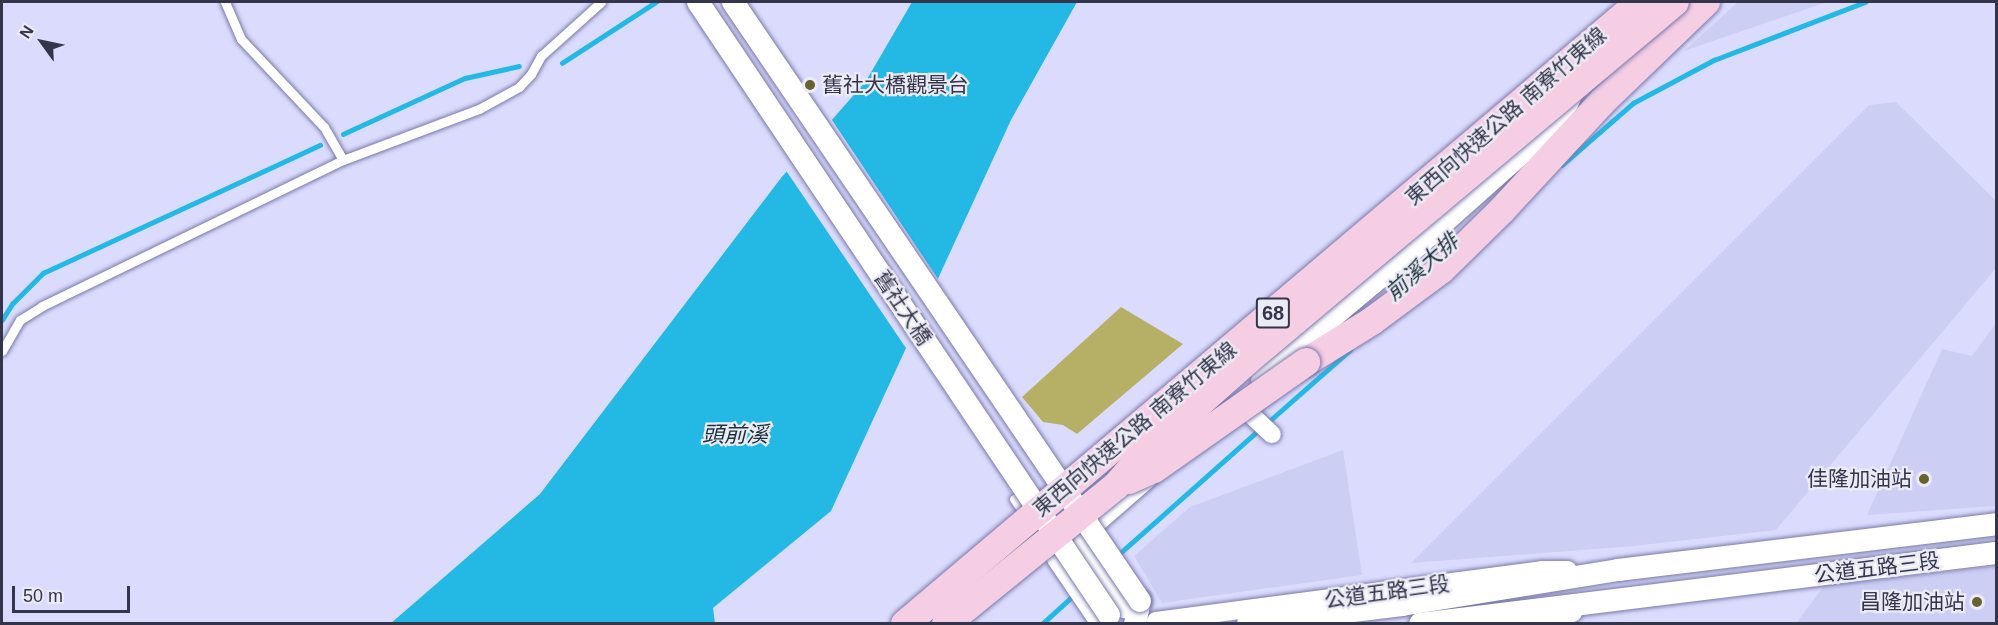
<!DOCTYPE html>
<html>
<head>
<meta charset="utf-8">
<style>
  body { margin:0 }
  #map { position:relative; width:1998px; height:625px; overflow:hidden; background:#dbdcfd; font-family:Helvetica,"Noto Sans TC",sans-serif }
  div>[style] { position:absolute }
  .built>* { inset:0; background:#cdcef3 }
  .green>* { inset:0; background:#b6b067 }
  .water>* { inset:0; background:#24b9e5 }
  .pier>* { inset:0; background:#dbdcfd }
  .stream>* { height:4.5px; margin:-2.25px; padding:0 2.25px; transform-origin:2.25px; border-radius:2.25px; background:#24b9e5 }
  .roads { filter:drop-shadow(0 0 2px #7979ab) drop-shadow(0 0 2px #7979ab) }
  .service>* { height:9px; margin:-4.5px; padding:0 4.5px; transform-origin:4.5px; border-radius:4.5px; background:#fff }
  .minor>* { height:18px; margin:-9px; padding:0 9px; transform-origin:9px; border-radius:9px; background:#fff }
  .tertiary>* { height:22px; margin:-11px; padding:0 11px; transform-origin:11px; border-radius:11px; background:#fff }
  .trunk>* { height:28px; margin:-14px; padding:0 14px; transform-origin:14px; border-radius:14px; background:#f6cee4 }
  .bridges { filter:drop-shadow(0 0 2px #7979ab) drop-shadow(0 0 2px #7979ab) }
  .tertiary-bridge>* { height:22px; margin:-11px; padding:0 11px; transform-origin:11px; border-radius:11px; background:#fff }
  .trunk-bridge>* { height:28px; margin:-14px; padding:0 14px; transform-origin:14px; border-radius:14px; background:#f6cee4 }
  .dots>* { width:16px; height:16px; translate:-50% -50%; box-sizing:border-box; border:3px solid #ebebf6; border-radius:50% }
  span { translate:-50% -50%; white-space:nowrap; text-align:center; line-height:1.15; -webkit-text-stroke:4.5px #ebebf6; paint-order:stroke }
  .shield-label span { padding:2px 4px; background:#ebebf6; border:2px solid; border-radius:4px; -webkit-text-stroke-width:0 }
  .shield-label { font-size:20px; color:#34354a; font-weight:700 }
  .poi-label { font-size:21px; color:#34354a }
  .left { translate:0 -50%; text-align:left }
  .right { translate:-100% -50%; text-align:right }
  .street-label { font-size:21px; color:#34354a }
  .water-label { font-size:22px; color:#1b313a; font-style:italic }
  .frame { position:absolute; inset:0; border:3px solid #34354a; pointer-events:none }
  .north { position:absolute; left:12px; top:12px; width:60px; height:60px; -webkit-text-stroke:4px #ebebf6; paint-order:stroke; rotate:303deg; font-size:16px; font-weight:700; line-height:24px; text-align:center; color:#34354a }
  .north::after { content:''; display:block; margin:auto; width:21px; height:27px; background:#34354a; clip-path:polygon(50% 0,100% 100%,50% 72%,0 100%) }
  .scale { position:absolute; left:12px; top:586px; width:118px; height:27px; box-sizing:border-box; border:3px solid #34354a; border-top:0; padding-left:8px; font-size:18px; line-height:21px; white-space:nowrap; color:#34354a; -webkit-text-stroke:4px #ebebf6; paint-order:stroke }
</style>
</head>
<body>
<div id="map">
  <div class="built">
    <i style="clip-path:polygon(1738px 2px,1827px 2px,1684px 51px)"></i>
    <i style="clip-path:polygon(1896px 102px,1996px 201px,1996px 268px,1776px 530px,1634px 546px,1411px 563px,1869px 105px)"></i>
    <i style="clip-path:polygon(1996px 323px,1996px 506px,1867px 515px,1942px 349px,1972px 356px)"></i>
    <i style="clip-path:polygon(1343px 450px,1362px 575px,1162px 603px,1134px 556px,1190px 507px)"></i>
    <i style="clip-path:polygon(1996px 566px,1996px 623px,1796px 623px,1824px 586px)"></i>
  </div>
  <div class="green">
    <i style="clip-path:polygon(1121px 307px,1183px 344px,1077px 434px,1063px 425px,1043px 422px,1022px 397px)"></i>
  </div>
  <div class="water">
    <i style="clip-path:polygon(912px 2px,1077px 2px,1011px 120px,831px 511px,713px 608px,715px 623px,390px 624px,540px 494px,781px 178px,866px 81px)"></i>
  </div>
  <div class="pier">
    <i style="clip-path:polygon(830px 117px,940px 282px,908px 351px,785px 169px)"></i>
  </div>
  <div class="stream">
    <i style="left:562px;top:63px;width:112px;rotate:-33deg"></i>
    <i style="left:343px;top:134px;width:134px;rotate:-24.7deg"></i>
    <i style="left:465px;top:78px;width:55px;rotate:-12.5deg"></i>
    <i style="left:1562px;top:165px;width:94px;rotate:-41.1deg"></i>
    <i style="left:1633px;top:103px;width:92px;rotate:-28deg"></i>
    <i style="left:1714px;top:60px;width:162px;rotate:-21deg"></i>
    <i style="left:2px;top:320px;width:19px;rotate:-58deg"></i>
    <i style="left:12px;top:304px;width:44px;rotate:-45deg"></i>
    <i style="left:43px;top:273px;width:305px;rotate:-24.8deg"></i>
    <i style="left:1266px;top:424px;width:112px;rotate:-41.4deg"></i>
    <i style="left:1118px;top:555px;width:190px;rotate:-41.6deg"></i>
    <i style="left:1042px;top:624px;width:43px;rotate:-42.2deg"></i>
  </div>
  <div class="roads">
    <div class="service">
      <i style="left:225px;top:2px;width:40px;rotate:66.6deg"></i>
      <i style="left:241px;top:39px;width:121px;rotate:46.7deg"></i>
      <i style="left:324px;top:127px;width:38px;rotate:60deg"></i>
      <i style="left:2px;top:351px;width:36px;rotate:-60deg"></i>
      <i style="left:20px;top:320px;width:26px;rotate:-32deg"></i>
      <i style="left:42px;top:306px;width:335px;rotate:-25.9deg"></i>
      <i style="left:343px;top:160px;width:145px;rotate:-20.6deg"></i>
      <i style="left:479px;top:109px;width:46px;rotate:-28.8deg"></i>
      <i style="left:519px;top:87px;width:18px;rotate:-47deg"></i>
      <i style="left:531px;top:74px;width:21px;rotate:-61deg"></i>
      <i style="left:541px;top:56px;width:81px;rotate:-42deg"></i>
      <i style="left:1014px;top:499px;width:52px;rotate:55.1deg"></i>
    </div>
    <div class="minor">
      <i style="left:1260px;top:380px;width:209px;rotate:-39.9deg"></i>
      <i style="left:1420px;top:246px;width:190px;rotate:-41.6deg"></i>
      <i style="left:1562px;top:120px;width:30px;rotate:-66deg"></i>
      <i style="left:1247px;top:411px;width:34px;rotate:43deg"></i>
      <i style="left:1078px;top:539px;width:84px;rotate:56.7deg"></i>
      <i style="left:1156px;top:621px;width:389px;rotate:-7.5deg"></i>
      <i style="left:1542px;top:570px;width:26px"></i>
      <i style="left:1100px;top:624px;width:78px;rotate:-124.1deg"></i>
      <i style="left:1056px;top:559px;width:123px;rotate:-41.1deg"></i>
      <i style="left:1525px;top:624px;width:49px;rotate:-12.9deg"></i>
    </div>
    <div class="tertiary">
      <i style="left:1135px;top:624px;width:24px;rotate:-78deg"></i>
      <i style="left:1248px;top:624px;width:155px;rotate:-7deg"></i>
      <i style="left:1402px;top:605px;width:219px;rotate:-9.2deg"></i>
      <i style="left:1618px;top:570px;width:381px;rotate:-6.9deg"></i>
      <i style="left:1420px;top:624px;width:580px;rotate:-7.03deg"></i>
    </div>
    <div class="trunk">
      <i style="left:1306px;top:362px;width:78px;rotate:-31.8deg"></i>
      <i style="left:1372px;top:321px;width:86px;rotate:-36.5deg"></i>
      <i style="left:1441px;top:270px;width:86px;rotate:-44.5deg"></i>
      <i style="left:1502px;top:210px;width:149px;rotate:-47.2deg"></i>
      <i style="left:1603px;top:101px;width:143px;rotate:-43.9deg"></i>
    </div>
  </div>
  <div class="bridges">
    <div class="tertiary-bridge">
      <i style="left:698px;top:2px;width:738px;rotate:56.16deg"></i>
      <i style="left:733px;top:2px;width:724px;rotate:55.81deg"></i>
    </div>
    <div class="trunk-bridge">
      <i style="left:1129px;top:480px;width:27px;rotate:-24deg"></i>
      <i style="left:1154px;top:469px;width:186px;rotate:-35.1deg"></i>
      <i style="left:905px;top:624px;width:963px;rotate:-40.24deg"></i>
      <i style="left:946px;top:624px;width:219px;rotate:-39.1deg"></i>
      <i style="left:1116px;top:486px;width:55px;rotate:-48.7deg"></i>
      <i style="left:1152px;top:445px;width:128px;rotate:-41.5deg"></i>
      <i style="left:1248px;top:360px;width:557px;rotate:-39.98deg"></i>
    </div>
  </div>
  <div class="dots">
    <i style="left:810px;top:85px;background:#67622f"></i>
    <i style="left:1924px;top:479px;background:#67622f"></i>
    <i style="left:1977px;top:602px;background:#67622f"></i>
  </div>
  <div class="shield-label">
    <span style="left:1273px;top:313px">68</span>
  </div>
  <div class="poi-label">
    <span class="left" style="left:822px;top:85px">舊社大橋觀景台</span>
    <span class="right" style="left:1912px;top:479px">佳隆加油站</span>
    <span class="right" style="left:1965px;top:602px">昌隆加油站</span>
  </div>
  <div class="street-label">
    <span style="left:1506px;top:116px;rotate:-41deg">東西向快速公路 南寮竹東線</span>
    <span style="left:903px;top:308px;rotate:56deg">舊社大橋</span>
    <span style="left:1135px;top:429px;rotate:-40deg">東西向快速公路 南寮竹東線</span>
    <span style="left:1877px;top:568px;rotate:-7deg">公道五路三段</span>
    <span style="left:1387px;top:592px;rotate:-8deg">公道五路三段</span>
  </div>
  <div class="water-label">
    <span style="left:1422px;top:267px;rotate:-41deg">前溪大排</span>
    <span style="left:735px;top:435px">頭前溪</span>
  </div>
  <div class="frame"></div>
  <div class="north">N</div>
  <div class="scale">50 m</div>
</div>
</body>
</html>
